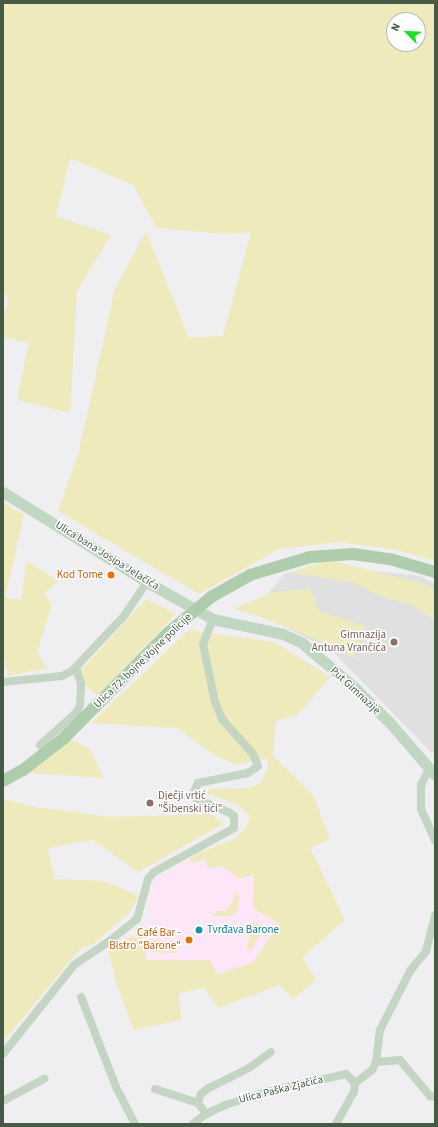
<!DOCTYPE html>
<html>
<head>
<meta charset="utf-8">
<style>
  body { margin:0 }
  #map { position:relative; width:438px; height:1127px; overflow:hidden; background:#efeef0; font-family:"Source Sans 3",sans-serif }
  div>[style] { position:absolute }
  .commercial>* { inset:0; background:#fce6f7 }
  .education>* { inset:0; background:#e0e0e1 }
  .green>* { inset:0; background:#efeabb }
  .street>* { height:8px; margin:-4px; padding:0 4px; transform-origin:4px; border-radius:4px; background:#c4d5c4 }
  .secondary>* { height:11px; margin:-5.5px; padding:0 5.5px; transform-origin:5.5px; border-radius:5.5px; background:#c0d7c1 }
  .primary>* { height:12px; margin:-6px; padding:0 6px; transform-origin:6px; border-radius:6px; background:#adcdad }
  .primary-bridge>* { height:12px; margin:-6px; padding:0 6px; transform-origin:6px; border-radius:6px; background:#adcdad }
  .dots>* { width:11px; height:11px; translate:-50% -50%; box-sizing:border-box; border:2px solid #fff; border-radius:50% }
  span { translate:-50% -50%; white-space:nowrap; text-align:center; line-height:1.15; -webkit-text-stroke:3px #fff; paint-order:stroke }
  .street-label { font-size:11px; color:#465b46 }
  .food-label { font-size:11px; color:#c56008 }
  .right { translate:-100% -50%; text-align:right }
  .education-label { font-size:11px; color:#785e54 }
  .left { translate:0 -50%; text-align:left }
  .culture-label { font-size:11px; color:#0d838f }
  .frame { position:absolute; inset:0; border:4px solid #465b46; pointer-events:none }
  .north { position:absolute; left:386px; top:12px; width:40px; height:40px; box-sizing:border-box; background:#fff; border:1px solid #b5bdb5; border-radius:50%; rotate:294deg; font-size:11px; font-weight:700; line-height:16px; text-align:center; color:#465b46 }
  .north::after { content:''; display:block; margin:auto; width:14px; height:18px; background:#16e226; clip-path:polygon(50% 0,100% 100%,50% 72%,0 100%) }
</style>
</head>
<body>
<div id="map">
  <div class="commercial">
    <i style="clip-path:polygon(189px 859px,193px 863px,204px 859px,220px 866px,230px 870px,239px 879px,254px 874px,279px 923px,253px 962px,217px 975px,210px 960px,146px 960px,145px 940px,132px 936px,148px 920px,151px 881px)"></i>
  </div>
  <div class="education">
    <i style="clip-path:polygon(329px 566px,421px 576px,435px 584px,435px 751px,432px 753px,332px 651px,254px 611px,284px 574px)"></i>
  </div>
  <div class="green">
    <i style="clip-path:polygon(evenodd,3px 3px,435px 3px,435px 561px,397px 550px,339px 542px,279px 549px,199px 594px,58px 511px,79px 451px,115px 289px,146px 231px,189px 338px,223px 336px,251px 232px,224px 234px,157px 228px,133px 185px,70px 158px,56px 216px,111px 235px,77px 291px,70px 413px,17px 400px,29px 343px,3px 337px,3px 321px,9px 298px,3px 293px,3px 3px,394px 20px,418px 20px,418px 44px,394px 44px,394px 20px)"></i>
    <i style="clip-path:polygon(3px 503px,24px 515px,5px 598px,21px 599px,27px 561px,58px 581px,44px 594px,52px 605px,37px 652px,47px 668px,8px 676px,5px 661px,3px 661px)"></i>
    <i style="clip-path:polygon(329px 560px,424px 584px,435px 590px,435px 620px,413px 605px,384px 598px,355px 583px,290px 572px)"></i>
    <i style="clip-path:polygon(310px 589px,319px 611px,365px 626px,354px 658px,339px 649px,264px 618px,234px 609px,272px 592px)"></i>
    <i style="clip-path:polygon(146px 599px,176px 614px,97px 696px,76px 676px)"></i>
    <i style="clip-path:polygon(189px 630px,274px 642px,330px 677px,298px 715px,276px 721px,273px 756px,313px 795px,330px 839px,310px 848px,345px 920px,302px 957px,316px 980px,293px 999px,280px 985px,218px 1008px,204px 988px,179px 993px,181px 1020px,134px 1030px,119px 992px,108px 951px,132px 936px,145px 940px,146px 960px,210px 960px,217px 975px,253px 962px,279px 924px,253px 908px,254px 874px,239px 879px,230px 871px,220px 866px,209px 869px,204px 859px,193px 863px,189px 859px,196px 854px,235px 839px,247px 826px,250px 816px,240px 806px,206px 793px,210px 789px,248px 788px,261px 783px,268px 767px,267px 758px,236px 765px,213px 754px,177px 728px,91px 723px)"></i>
    <i style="clip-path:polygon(71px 740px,89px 748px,104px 778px,28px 773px)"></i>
    <i style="clip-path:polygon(3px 799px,36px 807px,109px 817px,211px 814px,223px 824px,138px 872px,93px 840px,48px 848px,54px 879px,104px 881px,139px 896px,129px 913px,93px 944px,81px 948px,3px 1041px)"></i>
    <i style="clip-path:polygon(239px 893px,238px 910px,231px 916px,213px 916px,216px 911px,225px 911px,233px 902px,234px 895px)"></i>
    <i style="clip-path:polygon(253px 921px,265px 926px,250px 951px,247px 948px)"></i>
    <i style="clip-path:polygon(152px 941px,178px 942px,177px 953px,151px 952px)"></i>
  </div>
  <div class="street">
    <i style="left:3px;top:682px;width:59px;rotate:-5.8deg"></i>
    <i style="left:62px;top:676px;width:11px;rotate:-27deg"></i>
    <i style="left:72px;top:671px;width:76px;rotate:-46.6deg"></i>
    <i style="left:124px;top:616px;width:41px;rotate:-55.9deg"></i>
    <i style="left:40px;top:745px;width:50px;rotate:-41.7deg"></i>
    <i style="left:77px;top:712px;width:8px;rotate:-67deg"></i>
    <i style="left:80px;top:705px;width:21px;rotate:-87deg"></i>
    <i style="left:81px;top:684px;width:17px;rotate:-107deg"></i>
    <i style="left:429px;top:769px;width:18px;rotate:117deg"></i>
    <i style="left:421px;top:785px;width:24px;rotate:90deg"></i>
    <i style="left:421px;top:809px;width:34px;rotate:66deg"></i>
    <i style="left:81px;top:997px;width:97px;rotate:68.7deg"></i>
    <i style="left:116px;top:1087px;width:42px;rotate:62.8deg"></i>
    <i style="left:3px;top:1054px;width:114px;rotate:-51.4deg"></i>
    <i style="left:74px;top:965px;width:45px;rotate:-34deg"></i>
    <i style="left:111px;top:940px;width:33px;rotate:-39deg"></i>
    <i style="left:137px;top:919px;width:41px;rotate:-74.6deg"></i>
    <i style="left:148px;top:879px;width:9px;rotate:-49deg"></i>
    <i style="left:154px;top:872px;width:91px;rotate:-28.8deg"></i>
    <i style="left:234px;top:828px;width:12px;rotate:-90deg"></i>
    <i style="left:234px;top:816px;width:5px;rotate:-143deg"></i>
    <i style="left:230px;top:813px;width:38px;rotate:-157deg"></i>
    <i style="left:195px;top:798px;width:4px;rotate:-117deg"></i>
    <i style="left:193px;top:794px;width:12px;rotate:-66deg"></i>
    <i style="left:198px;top:783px;width:51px;rotate:-11.3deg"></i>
    <i style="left:248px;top:773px;width:12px;rotate:-35deg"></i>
    <i style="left:258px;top:766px;width:13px;rotate:-113deg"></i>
    <i style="left:253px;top:754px;width:47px;rotate:-131.5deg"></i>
    <i style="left:222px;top:719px;width:18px;rotate:-112deg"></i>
    <i style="left:215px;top:702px;width:59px;rotate:-101.7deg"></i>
    <i style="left:203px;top:644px;width:27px;rotate:-68deg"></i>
    <i style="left:376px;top:1062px;width:24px;rotate:-5deg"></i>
    <i style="left:400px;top:1060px;width:47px;rotate:50.2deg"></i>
    <i style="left:430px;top:1096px;width:5px;rotate:11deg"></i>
    <i style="left:155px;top:1089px;width:45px;rotate:18deg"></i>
    <i style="left:198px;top:1103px;width:14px;rotate:54deg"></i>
    <i style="left:3px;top:1101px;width:47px;rotate:-28.2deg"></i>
    <i style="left:198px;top:1103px;width:9px;rotate:-72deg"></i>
    <i style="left:201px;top:1094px;width:8px;rotate:-40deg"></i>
    <i style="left:207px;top:1089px;width:47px;rotate:-26.6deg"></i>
    <i style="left:249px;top:1068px;width:27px;rotate:-36deg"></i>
    <i style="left:193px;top:1124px;width:16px;rotate:-38deg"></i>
    <i style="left:206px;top:1114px;width:21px;rotate:-25deg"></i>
    <i style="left:225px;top:1105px;width:47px;rotate:-17.3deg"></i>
    <i style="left:270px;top:1091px;width:78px;rotate:-12.6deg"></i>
    <i style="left:346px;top:1074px;width:13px;rotate:45deg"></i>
    <i style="left:336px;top:1124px;width:37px;rotate:-61deg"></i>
    <i style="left:354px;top:1092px;width:9px;rotate:-84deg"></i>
    <i style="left:355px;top:1083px;width:21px;rotate:-37deg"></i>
    <i style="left:372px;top:1070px;width:9px;rotate:-63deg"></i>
    <i style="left:376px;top:1062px;width:32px;rotate:-83deg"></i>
    <i style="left:380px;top:1030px;width:66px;rotate:-63deg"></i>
    <i style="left:410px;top:971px;width:26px;rotate:-51deg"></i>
    <i style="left:426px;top:951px;width:37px;rotate:-76deg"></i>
  </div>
  <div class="secondary">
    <i style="left:3px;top:492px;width:170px;rotate:32deg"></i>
    <i style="left:147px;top:582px;width:76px;rotate:29.3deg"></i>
    <i style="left:213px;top:619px;width:72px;rotate:12.1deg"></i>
    <i style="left:283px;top:634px;width:21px;rotate:25deg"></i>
    <i style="left:302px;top:643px;width:68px;rotate:40.2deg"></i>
    <i style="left:354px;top:687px;width:52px;rotate:45deg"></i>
    <i style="left:391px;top:724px;width:67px;rotate:49.2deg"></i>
  </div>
  <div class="primary">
    <i style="left:250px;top:575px;width:63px;rotate:-16.7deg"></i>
    <i style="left:310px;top:557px;width:43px;rotate:-4deg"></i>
    <i style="left:353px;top:554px;width:37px;rotate:8deg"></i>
    <i style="left:390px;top:559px;width:47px;rotate:16.1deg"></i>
    <i style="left:3px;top:781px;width:23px;rotate:-29deg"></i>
    <i style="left:23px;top:770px;width:51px;rotate:-37.8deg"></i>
    <i style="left:63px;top:739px;width:151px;rotate:-45.3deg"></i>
  </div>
  <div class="primary-bridge">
    <i style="left:169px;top:632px;width:55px;rotate:-39.8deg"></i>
    <i style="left:211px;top:597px;width:45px;rotate:-29.4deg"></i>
  </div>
  <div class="dots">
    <i style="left:111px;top:575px;background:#e8710a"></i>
    <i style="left:394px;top:642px;background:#8d6e63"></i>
    <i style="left:150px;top:803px;background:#8d6e63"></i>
    <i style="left:199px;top:930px;background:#0f9aa8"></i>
    <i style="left:189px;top:940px;background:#e8710a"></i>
  </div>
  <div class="street-label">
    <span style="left:107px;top:556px;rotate:32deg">Ulica bana Josipa Jelačića</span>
    <span style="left:143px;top:661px;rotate:-44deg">Ulica 72. bojne Vojne policije</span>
    <span style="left:355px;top:691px;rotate:43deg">Put Gimnazije</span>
    <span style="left:281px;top:1090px;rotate:-14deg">Ulica Paška Zjačića</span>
  </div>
  <div class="food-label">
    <span class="right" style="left:103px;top:575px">Kod Tome</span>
    <span class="right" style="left:181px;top:940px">Café Bar -<br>Bistro "Barone"</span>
  </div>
  <div class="education-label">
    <span class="right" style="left:386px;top:642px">Gimnazija<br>Antuna Vrančića</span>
    <span class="left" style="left:158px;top:803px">Dječji vrtić<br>"Šibenski tići"</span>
  </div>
  <div class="culture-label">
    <span class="left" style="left:207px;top:930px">Tvrđava Barone</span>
  </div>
  <div class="frame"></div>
  <div class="north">N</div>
</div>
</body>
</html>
